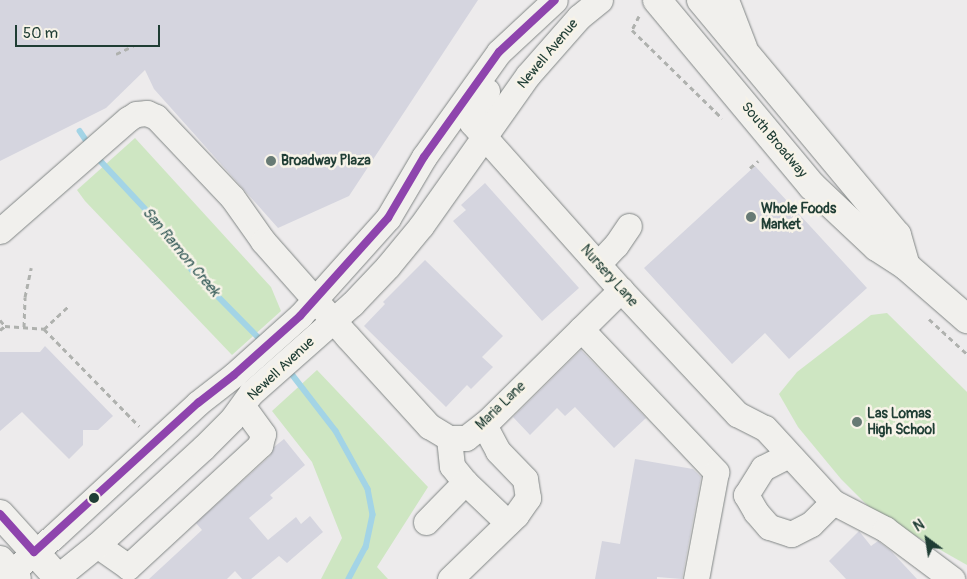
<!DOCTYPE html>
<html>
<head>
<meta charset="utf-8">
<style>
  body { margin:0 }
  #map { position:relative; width:967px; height:579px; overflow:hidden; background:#edebec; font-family:Pangolin,sans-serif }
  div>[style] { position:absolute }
  .green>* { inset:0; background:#cee6c2 }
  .stream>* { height:5.5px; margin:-2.75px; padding:0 2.75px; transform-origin:2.75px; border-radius:2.75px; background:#a3d4e6 }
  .building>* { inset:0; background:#d5d5df }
  .path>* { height:3px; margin-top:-1.5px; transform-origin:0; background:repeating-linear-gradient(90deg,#afb1ae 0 5px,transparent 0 9px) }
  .roads { filter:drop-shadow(0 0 1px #818685) drop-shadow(0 0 1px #818685) }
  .minor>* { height:25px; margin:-12.5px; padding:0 12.5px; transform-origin:12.5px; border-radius:12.5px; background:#f1f0ed }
  .major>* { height:28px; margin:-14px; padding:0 14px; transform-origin:14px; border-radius:14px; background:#f1f0ed }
  .bus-1>* { height:8px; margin:-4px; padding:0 4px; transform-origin:4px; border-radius:4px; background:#8e44ad }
  .dots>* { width:14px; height:14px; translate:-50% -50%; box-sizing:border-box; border:2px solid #f7f3e8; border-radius:50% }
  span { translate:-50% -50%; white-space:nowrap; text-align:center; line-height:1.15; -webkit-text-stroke:5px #f7f3e8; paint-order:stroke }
  .street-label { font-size:14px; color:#1f3d34 }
  .poi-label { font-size:14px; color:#1f3d34; font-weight:700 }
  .left { translate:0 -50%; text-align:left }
  .water-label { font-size:15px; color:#335957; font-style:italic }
  .north { position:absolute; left:902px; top:514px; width:50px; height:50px; -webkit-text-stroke:4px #f7f3e8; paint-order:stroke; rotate:329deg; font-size:14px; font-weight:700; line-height:20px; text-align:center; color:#1f3d34 }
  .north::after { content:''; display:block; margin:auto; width:18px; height:22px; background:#1f3d34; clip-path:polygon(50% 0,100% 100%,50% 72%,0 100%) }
  .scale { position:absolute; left:15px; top:25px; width:145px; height:22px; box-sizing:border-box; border:2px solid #1f3d34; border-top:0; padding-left:6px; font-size:15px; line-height:18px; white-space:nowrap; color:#1f3d34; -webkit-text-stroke:4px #f7f3e8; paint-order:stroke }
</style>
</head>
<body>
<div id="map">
  <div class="green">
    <i style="clip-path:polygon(135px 138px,271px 287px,281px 311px,232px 355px,85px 201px,77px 190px)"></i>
    <i style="clip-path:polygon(887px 313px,967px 392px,967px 565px,875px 513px,841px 479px,798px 427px,779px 394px,797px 372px,871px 315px)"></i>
    <i style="clip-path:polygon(317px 370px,428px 487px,377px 567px,388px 579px,321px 579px,342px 538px,312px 462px,272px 411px)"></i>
  </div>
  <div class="stream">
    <i style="left:80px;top:131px;width:18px;rotate:56deg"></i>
    <i style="left:96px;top:156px;width:79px;rotate:47deg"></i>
    <i style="left:150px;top:214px;width:71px;rotate:53deg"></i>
    <i style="left:193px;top:271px;width:100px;rotate:45.4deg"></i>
    <i style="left:288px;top:369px;width:78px;rotate:52.3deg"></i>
    <i style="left:336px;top:431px;width:66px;rotate:61.1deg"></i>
    <i style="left:368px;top:489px;width:26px;rotate:79deg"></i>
    <i style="left:373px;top:515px;width:33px;rotate:102deg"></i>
    <i style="left:366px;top:547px;width:36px;rotate:118deg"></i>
  </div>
  <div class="building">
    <i style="clip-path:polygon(0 0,478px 0,349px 196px,278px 228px,154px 89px,145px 70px,106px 108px,0 161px)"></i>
    <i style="clip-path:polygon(755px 166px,867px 288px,789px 359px,765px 333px,732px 364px,644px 268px)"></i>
    <i style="clip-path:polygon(485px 183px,579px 288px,542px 321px,453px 221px,466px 210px,461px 205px)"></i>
    <i style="clip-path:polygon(425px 260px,503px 336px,482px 357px,493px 367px,471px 389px,467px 385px,446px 407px,364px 326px,385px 304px,383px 302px)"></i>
    <i style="clip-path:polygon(45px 346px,113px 416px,98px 430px,83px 430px,83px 445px,69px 459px,22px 412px,0 431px,0 352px,40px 352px)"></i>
    <i style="clip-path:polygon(581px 350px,646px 418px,614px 448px,575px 407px,565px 416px,557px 408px,530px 435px,513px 417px)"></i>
    <i style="clip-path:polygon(284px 439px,305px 465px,270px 495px,273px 498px,249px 518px,268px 540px,296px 517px,301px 524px,310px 516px,323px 532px,287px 563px,279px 556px,251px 579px,242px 579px,235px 571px,227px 579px,149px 579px,202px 530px,196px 523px,270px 456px,274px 447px)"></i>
    <i style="clip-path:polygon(635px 459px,693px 469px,701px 477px,682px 579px,657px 577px,657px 579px,595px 579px,602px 541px,620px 544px)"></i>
    <i style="clip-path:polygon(859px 531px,871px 546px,878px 541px,891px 551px,917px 579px,846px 579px,829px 561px)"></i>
  </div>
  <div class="path">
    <i style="left:639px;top:16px;width:16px;rotate:117deg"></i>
    <i style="left:632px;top:30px;width:126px;rotate:44.4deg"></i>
    <i style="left:116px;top:54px;width:19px;rotate:-25deg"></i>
    <i style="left:750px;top:168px;width:11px;rotate:-41deg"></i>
    <i style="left:929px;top:319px;width:52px;rotate:42.6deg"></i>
    <i style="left:0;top:320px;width:8px;rotate:50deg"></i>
    <i style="left:24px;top:327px;width:30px;rotate:-88deg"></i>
    <i style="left:25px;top:297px;width:30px;rotate:-78deg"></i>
    <i style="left:44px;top:329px;width:33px;rotate:-43deg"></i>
    <i style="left:0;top:330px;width:6px;rotate:-39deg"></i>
    <i style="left:5px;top:326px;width:39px;rotate:4deg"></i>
    <i style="left:44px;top:329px;width:136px;rotate:45.6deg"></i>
  </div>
  <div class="roads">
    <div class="minor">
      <i style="left:726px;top:0;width:50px;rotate:69deg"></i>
      <i style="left:487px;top:91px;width:24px;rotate:125deg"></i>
      <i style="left:473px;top:111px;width:12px;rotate:95deg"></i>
      <i style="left:472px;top:123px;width:224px;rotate:48.3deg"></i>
      <i style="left:621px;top:290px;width:170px;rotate:46.9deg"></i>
      <i style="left:737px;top:414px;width:31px;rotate:27deg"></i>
      <i style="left:765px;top:428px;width:100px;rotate:47.4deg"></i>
      <i style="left:833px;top:502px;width:31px;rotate:135deg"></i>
      <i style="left:811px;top:524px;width:22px;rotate:153deg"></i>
      <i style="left:791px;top:534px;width:23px;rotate:-162deg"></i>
      <i style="left:769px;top:527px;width:20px;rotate:-131deg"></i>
      <i style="left:756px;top:512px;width:20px;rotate:-120deg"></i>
      <i style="left:746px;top:495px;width:32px;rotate:-58deg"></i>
      <i style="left:763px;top:468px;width:28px;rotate:-27deg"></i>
      <i style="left:0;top:231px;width:170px;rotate:-41.2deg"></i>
      <i style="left:128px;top:119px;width:9px;rotate:-32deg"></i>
      <i style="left:136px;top:114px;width:11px;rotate:-5deg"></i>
      <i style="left:147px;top:113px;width:10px;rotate:24deg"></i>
      <i style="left:156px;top:117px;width:110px;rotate:46.5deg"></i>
      <i style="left:232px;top:197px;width:54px;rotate:54.8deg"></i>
      <i style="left:263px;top:241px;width:127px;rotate:48.5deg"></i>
      <i style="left:347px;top:336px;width:122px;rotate:47.7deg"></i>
      <i style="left:429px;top:426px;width:23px;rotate:31deg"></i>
      <i style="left:449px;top:438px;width:17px"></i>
      <i style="left:466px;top:438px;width:28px;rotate:-38deg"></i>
      <i style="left:488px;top:421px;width:187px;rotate:-44.6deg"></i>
      <i style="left:598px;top:264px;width:26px;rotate:-47deg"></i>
      <i style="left:616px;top:245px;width:23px;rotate:-56deg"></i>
      <i style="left:581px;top:329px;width:197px;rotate:46.6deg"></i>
      <i style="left:716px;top:472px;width:109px;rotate:100.6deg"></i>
      <i style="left:449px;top:438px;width:28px;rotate:84deg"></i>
      <i style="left:452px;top:466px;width:21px;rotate:51deg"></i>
      <i style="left:465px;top:482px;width:59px;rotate:43.6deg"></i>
      <i style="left:833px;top:502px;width:59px;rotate:27.4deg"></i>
      <i style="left:885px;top:529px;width:84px;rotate:36.7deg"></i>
      <i style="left:426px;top:522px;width:56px;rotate:-45.7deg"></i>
      <i style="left:97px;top:545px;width:38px;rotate:35deg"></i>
      <i style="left:128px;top:567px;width:180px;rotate:-42.7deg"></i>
      <i style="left:260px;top:445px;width:11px;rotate:-75deg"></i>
      <i style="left:263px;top:434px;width:34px;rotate:-126deg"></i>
      <i style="left:3px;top:579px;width:65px;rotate:-40deg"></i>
      <i style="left:53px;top:537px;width:197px;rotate:-42.7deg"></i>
      <i style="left:198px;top:403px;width:46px;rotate:-37.9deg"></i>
      <i style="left:234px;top:375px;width:89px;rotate:-41.8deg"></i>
      <i style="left:300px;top:316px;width:132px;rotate:-48.1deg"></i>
      <i style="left:388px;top:218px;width:71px;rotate:-59.5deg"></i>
      <i style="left:424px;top:157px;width:129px;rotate:-54.5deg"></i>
      <i style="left:499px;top:52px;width:76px;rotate:-42.9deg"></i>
      <i style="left:55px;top:579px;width:54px;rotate:-39deg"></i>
      <i style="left:97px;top:545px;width:144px;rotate:-42.5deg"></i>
      <i style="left:203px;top:448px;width:41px;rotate:-45deg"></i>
      <i style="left:232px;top:419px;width:32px;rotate:-54deg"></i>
      <i style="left:251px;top:393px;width:135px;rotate:-41.4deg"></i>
      <i style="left:352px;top:304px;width:52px;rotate:-46.5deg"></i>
      <i style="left:388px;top:266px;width:52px;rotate:-50.5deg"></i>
      <i style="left:421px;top:226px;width:185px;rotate:-54.7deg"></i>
      <i style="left:528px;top:75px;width:77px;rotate:-48.7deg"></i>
      <i style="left:579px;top:17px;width:27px;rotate:-39deg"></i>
      <i style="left:450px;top:579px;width:92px;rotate:-44.1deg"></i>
      <i style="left:516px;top:515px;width:21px;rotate:-55deg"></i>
      <i style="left:528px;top:498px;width:19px;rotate:-99deg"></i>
      <i style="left:525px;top:479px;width:39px;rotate:-134deg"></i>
      <i style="left:498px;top:451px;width:30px;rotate:-118deg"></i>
    </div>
    <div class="major">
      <i style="left:657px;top:0;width:242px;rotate:50.2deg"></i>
      <i style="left:812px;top:186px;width:89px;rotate:43.2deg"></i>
      <i style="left:877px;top:247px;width:35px;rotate:33deg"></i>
      <i style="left:906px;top:266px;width:81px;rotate:41deg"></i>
      <i style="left:701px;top:0;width:306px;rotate:50.2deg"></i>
      <i style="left:897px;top:235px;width:32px;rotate:74deg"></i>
      <i style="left:0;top:514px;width:88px;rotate:47.8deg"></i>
      <i style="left:0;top:560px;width:25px;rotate:48deg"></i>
    </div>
  </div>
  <div class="bus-1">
    <i style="left:0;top:514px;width:51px;rotate:48.2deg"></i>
    <i style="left:34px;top:552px;width:222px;rotate:-42.3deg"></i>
    <i style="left:198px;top:403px;width:46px;rotate:-37.9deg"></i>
    <i style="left:234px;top:375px;width:89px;rotate:-41.8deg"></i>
    <i style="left:300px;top:316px;width:132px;rotate:-48.1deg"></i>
    <i style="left:388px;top:218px;width:71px;rotate:-59.5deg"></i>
    <i style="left:424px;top:157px;width:129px;rotate:-54.5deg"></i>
    <i style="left:499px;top:52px;width:76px;rotate:-42.9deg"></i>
  </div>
  <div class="dots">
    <i style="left:271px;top:161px;background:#677a74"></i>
    <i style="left:751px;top:217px;background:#677a74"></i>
    <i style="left:857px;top:422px;background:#677a74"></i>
    <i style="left:94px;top:498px;background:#1f3d34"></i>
  </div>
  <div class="street-label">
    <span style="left:548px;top:54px;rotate:-50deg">Newell Avenue</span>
    <span style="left:774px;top:140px;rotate:50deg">South Broadway</span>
    <span style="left:609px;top:276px;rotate:48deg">Nursery Lane</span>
    <span style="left:281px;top:369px;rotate:-43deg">Newell Avenue</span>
    <span style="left:501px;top:406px;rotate:-44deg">Maria Lane</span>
  </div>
  <div class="poi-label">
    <span class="left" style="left:281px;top:161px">Broadway Plaza</span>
    <span class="left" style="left:761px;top:217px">Whole Foods<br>Market</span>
    <span class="left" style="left:867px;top:422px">Las Lomas<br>High School</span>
  </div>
  <div class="water-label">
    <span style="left:181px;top:252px;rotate:50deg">San Ramon Creek</span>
  </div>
  <div class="north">N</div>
  <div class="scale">50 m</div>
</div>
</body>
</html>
